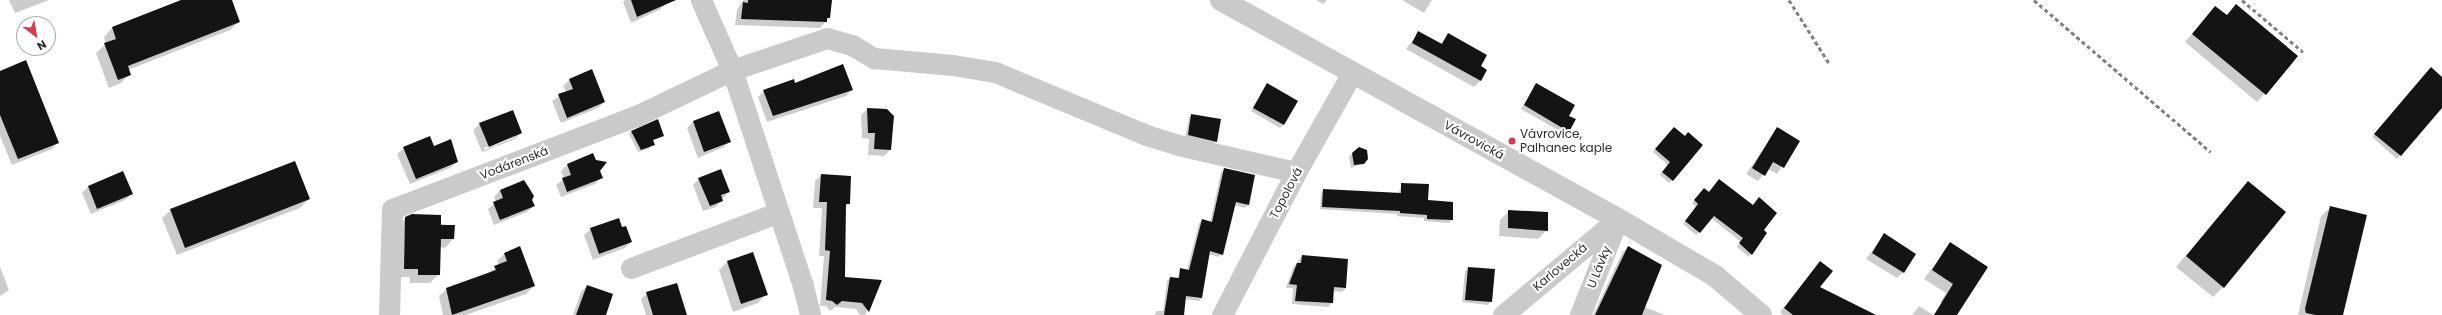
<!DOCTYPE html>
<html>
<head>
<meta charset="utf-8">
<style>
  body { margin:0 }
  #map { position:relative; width:2442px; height:315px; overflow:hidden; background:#fff; font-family:Poppins,sans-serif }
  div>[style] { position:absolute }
  .shadow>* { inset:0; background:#0003 }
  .building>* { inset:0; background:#141414 }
  .minor>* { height:21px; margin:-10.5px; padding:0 10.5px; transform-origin:10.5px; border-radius:10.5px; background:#cacaca }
  .tertiary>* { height:22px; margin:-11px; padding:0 11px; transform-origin:11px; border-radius:11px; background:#cacaca }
  .rail>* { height:3px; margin-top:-1.5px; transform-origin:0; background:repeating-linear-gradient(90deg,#828282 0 4px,transparent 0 7px) }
  .dots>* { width:11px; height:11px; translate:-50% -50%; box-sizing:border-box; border:2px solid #fff; border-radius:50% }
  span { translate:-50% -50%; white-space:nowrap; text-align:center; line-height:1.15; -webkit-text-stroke:4px #fff; paint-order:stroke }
  .poi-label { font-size:12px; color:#2d2d2d }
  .left { translate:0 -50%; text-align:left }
  .street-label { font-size:12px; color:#2d2d2d }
  .north { position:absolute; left:16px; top:16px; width:40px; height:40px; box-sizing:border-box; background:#fff; border:1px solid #ababab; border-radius:50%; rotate:149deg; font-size:11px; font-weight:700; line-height:16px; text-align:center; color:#2d2d2d }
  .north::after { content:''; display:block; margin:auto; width:14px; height:18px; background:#dd3750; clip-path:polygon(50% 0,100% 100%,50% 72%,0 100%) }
</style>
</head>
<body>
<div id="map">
  <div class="shadow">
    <i style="clip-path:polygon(9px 0,49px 0,15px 13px)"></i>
    <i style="clip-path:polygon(184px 0,230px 0,239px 22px,230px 30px,128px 70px,130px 74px,121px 83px,109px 88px,96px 53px,106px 44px,104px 37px,112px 28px)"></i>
    <i style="clip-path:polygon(625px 0,664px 0,666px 4px,659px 10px,631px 23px,623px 2px)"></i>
    <i style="clip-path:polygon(743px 0,831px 0,829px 18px,820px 28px,735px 25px,737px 10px)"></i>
    <i style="clip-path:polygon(1316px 0,1327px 0,1323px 4px)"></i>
    <i style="clip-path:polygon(1402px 0,1432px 0,1424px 13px)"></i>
    <i style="clip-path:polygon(2215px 7px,2227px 16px,2297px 56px,2257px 102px,2185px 42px)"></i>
    <i style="clip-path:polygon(1418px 33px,1440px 44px,1448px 35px,1486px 70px,1480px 81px,1474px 87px,1406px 49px)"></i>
    <i style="clip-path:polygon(592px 71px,604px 102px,598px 108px,561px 123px,552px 101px,566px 92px,563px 86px,569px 80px)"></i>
    <i style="clip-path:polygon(0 72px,58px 142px,52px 149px,12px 165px,0 136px)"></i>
    <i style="clip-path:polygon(2428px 72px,2442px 78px,2442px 106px,2397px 159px,2372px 137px)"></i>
    <i style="clip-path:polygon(795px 84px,852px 90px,846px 96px,767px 122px,758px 97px,764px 91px)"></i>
    <i style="clip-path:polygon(1267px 84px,1283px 125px,1280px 128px,1251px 111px)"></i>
    <i style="clip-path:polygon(1536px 85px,1568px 116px,1568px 131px,1565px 134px,1521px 109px)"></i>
    <i style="clip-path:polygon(867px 109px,890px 150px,884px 156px,868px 155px,869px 139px,862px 138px,861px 115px)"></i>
    <i style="clip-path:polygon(718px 112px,730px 141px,724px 147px,698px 158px,687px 128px,693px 122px)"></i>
    <i style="clip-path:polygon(1192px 115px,1216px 141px,1213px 144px,1185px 138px,1189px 118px)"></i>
    <i style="clip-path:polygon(evenodd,480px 124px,521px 133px,515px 139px,482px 152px,473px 130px,480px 124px,515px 135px,515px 137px,484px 150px,484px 148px,515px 135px)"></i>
    <i style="clip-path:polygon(1778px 129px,1799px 141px,1777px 174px,1768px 169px,1758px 181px,1746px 174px)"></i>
    <i style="clip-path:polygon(632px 131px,663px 136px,652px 141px,650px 148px,638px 152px,629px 134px)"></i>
    <i style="clip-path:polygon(1671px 131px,1672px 180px,1669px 183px,1660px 175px,1668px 165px,1653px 152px)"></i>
    <i style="clip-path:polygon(433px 147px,457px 162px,450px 168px,410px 184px,397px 154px,404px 148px)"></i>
    <i style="clip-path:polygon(1356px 149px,1364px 149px,1363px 163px,1351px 168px,1349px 157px)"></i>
    <i style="clip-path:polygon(593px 155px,602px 177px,595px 184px,561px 197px,556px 185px,564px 179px,561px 171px,567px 165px)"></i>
    <i style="clip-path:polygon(1224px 169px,1248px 205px,1245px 208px,1234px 205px,1222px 254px,1219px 257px,1208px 254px,1202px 298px,1199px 301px,1185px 299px,1183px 315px,1154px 315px,1157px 311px,1163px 311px,1167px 281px,1170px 278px,1177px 279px,1181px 269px,1187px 270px,1199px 223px,1202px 220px,1210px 223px,1221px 172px)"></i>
    <i style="clip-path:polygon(123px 173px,132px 194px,125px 200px,91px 214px,82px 193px,88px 187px)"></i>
    <i style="clip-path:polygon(821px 175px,849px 203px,845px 207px,844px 278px,881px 281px,865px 315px,860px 315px,856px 309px,835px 307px,830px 311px,826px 306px,820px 306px,824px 256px,819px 256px,822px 208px,813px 208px,815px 181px)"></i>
    <i style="clip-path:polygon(699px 179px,729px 191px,716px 207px,703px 211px,693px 185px)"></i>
    <i style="clip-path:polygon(524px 181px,530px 188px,534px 206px,527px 212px,494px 225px,488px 209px,496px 202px,494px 197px,500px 190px)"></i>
    <i style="clip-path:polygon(2248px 182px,2223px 287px,2213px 297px,2176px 267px)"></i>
    <i style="clip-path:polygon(1402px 184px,1452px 220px,1449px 223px,1424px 221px,1424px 218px,1397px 216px,1397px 214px,1320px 209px,1321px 193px,1324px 190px,1398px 194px)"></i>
    <i style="clip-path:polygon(1701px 192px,1709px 193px,1762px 231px,1749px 257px,1737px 247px,1741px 242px,1711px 218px,1696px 235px,1683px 224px,1696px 207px,1692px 203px)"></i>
    <i style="clip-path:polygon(309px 199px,300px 208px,177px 255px,162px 218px,171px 210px)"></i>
    <i style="clip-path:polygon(2330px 208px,2342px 315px,2298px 315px,2321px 216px)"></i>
    <i style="clip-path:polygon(1509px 211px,1547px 230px,1538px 239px,1499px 236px,1500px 220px)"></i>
    <i style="clip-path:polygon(406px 218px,454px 226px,453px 239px,445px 248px,440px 247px,439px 274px,430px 283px,410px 283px,410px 277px,396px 277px,397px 226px)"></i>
    <i style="clip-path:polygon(591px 229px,621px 229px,631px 242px,625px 248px,593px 260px,584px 235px)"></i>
    <i style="clip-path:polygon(1885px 234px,1903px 272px,1897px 278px,1866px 259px)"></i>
    <i style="clip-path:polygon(1950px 243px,1986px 267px,1955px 311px,1940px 302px,1946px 293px,1924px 279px)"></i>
    <i style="clip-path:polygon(1628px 247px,1644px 307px,1665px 315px,1593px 315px,1622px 253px)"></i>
    <i style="clip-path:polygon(505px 253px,534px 286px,526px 294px,466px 315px,443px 315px,439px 296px,447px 289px,487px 274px,499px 265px,497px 261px)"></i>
    <i style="clip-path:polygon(752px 254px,766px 294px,758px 303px,733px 312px,719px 270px,727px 262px)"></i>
    <i style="clip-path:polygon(1302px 256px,1346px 288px,1342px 292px,1333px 291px,1332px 303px,1328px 307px,1292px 304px,1293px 288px,1286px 288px,1293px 268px)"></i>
    <i style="clip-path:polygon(0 267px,9px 290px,0 296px)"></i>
    <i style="clip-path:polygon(1816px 267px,1818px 287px,1876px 315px,1783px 315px,1780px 312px)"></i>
    <i style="clip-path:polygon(1468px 268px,1491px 301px,1488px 305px,1462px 302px,1465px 271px)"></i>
    <i style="clip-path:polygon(587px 286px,605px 315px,573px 315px,581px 292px)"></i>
    <i style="clip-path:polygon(647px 293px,686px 315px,646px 315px,641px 299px)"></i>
    <i style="clip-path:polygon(1919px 306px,1933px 315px,1912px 315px)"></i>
  </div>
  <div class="building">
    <i style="clip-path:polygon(181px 0,232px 0,240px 22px,128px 66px,131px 75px,118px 80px,104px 43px,116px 39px,112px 27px)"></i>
    <i style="clip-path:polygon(631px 0,676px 0,637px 17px)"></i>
    <i style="clip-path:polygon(748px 0,832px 0,830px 18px,827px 18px,827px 22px,741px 19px,743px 2px,748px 3px)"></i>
    <i style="clip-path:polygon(2236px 4px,2298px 56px,2266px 95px,2192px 34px,2215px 6px,2227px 15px)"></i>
    <i style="clip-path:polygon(1418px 31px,1442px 44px,1448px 33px,1487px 55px,1481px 66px,1487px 70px,1481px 81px,1412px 43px)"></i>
    <i style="clip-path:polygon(26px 60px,59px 143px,18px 159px,0 115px,0 71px)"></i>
    <i style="clip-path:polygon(843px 64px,853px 90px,773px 116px,763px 90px,794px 79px,795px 83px)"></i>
    <i style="clip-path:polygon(2431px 67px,2442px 77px,2442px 108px,2401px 156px,2374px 134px)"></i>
    <i style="clip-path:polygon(592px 69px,605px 102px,567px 118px,558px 94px,573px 89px,569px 79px)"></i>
    <i style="clip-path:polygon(1267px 83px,1298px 101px,1284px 125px,1253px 108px)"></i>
    <i style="clip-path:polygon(1536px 83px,1575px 105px,1569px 116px,1576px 119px,1569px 132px,1524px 105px)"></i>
    <i style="clip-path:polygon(867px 108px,887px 109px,894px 116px,891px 150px,874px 149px,875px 133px,868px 133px)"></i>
    <i style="clip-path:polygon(513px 110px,522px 133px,489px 147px,479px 123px)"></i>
    <i style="clip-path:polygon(719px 111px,731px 142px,704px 152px,693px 121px)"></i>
    <i style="clip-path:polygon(1191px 114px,1221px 119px,1217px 142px,1188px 135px)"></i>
    <i style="clip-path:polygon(658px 119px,664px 136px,653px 140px,655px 145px,641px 150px,631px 131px)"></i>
    <i style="clip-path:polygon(1674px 127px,1685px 136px,1688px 132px,1703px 145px,1673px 181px,1662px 172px,1670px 162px,1655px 149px)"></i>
    <i style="clip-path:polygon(1777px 127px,1800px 141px,1784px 168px,1773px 162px,1765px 176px,1752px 168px)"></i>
    <i style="clip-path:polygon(430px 136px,434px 146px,451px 139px,458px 162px,416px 179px,403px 147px)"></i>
    <i style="clip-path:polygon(1359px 147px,1367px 150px,1368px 159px,1364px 164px,1354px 165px,1352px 153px)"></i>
    <i style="clip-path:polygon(593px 153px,596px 160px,607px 162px,600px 171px,603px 178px,567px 192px,562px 178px,571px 175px,567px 164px)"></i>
    <i style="clip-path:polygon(295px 161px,310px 199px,185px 248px,170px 209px)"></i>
    <i style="clip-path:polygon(1224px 168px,1255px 175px,1249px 205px,1236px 202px,1223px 255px,1210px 251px,1202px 298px,1186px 296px,1184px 315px,1164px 315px,1170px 277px,1179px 278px,1180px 268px,1189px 270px,1202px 219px,1212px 222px)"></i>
    <i style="clip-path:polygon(721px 169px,730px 192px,721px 195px,723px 201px,710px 206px,698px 178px)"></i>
    <i style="clip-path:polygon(123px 171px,133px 194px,97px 209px,88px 186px)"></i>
    <i style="clip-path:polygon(821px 174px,851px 176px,850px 204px,846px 204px,845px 277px,882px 280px,869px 312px,862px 303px,842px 301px,837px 305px,832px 301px,826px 300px,830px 251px,825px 250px,827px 202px,819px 202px)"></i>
    <i style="clip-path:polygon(1719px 179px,1753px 205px,1759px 197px,1777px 213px,1764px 230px,1767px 233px,1752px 255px,1739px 243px,1743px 238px,1714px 216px,1700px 233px,1685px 221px,1698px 204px,1694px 200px,1704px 188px,1709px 192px)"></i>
    <i style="clip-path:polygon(524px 180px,534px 196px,532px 200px,535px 206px,500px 220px,493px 202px,503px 198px,500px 190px)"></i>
    <i style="clip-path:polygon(2248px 181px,2286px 212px,2224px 288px,2186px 256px)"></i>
    <i style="clip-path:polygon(1401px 183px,1429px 184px,1428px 200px,1453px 202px,1453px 220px,1427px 219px,1427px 215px,1400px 213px,1400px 211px,1322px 207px,1323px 189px,1401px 193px)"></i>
    <i style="clip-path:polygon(2330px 206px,2367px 215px,2343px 315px,2316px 315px,2306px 313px,2305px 309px)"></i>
    <i style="clip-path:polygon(1508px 210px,1548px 212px,1548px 231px,1508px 228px)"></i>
    <i style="clip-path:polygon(412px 214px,441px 215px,441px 225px,455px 225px,454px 239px,441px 239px,440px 275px,418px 275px,418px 269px,404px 269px,405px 217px)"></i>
    <i style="clip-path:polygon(619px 218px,622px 227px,626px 226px,632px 242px,599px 254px,590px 228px)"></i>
    <i style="clip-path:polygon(1884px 233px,1916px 254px,1904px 273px,1872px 253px)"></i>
    <i style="clip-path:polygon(1950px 242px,1988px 267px,1957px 315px,1934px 315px,1953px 284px,1932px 270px)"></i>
    <i style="clip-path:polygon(520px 246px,535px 286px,452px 315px,446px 288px,496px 270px,494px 266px,507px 261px,504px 253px)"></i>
    <i style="clip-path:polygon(1628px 246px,1662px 265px,1642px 315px,1595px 315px)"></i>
    <i style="clip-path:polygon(753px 252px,768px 295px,741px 304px,727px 261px)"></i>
    <i style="clip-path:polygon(1302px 255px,1348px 259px,1346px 288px,1334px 287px,1333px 303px,1295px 301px,1297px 285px,1289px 284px,1297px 263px,1301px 263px)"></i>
    <i style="clip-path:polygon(1820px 261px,1833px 271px,1820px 287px,1876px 315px,1793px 315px,1784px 308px)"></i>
    <i style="clip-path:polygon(1468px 267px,1495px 269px,1492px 302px,1465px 300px)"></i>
    <i style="clip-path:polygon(677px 283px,687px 315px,653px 315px,646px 292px)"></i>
    <i style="clip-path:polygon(587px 285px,613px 294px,606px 315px,576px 315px)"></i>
  </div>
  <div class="minor">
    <i style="left:701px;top:0;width:77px;rotate:66.1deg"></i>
    <i style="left:732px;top:70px;width:227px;rotate:71.8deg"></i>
    <i style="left:803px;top:286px;width:30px;rotate:76deg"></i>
    <i style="left:631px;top:268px;width:158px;rotate:-20.7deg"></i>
    <i style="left:389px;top:315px;width:106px;rotate:-88.4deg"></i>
    <i style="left:392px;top:209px;width:261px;rotate:-20.9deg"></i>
    <i style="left:636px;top:116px;width:106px;rotate:-25.6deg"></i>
    <i style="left:732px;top:70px;width:100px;rotate:-18.6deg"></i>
    <i style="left:827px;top:38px;width:26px;rotate:16deg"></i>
    <i style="left:852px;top:45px;width:26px;rotate:31deg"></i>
    <i style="left:874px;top:58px;width:79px;rotate:5.1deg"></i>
    <i style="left:953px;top:65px;width:43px;rotate:9.5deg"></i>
    <i style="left:995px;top:72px;width:164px;rotate:22.6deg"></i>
    <i style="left:1146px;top:135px;width:34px;rotate:17deg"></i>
    <i style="left:1178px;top:145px;width:121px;rotate:12.9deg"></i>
    <i style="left:1222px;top:315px;width:161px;rotate:-62.6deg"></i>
    <i style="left:1296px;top:172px;width:114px;rotate:-60.5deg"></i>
    <i style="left:1503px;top:315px;width:150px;rotate:-39.9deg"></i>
    <i style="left:1580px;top:315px;width:101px;rotate:-68.5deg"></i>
  </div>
  <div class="tertiary">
    <i style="left:1221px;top:0;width:453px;rotate:28.9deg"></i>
    <i style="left:1618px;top:219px;width:113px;rotate:30.4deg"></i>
    <i style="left:1715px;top:276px;width:60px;rotate:40.3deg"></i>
  </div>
  <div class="rail">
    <i style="left:1789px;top:0;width:75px;rotate:57.6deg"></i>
    <i style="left:2034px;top:0;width:233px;rotate:40.7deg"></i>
    <i style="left:2242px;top:0;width:80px;rotate:40.4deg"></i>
  </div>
  <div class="dots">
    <i style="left:1512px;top:141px;background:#dd3750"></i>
  </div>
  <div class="poi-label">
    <span class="left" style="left:1520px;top:141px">Vávrovice,<br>Palhanec kaple</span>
  </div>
  <div class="street-label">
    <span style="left:1474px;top:140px;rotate:29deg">Vávrovická</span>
    <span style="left:514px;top:163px;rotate:-21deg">Vodárenská</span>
    <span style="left:1286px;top:193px;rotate:-62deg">Topolová</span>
    <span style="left:1560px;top:267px;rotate:-40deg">Karlovecká</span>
    <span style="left:1599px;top:267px;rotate:-68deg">U Lávky</span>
  </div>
  <div class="north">N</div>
</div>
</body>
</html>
